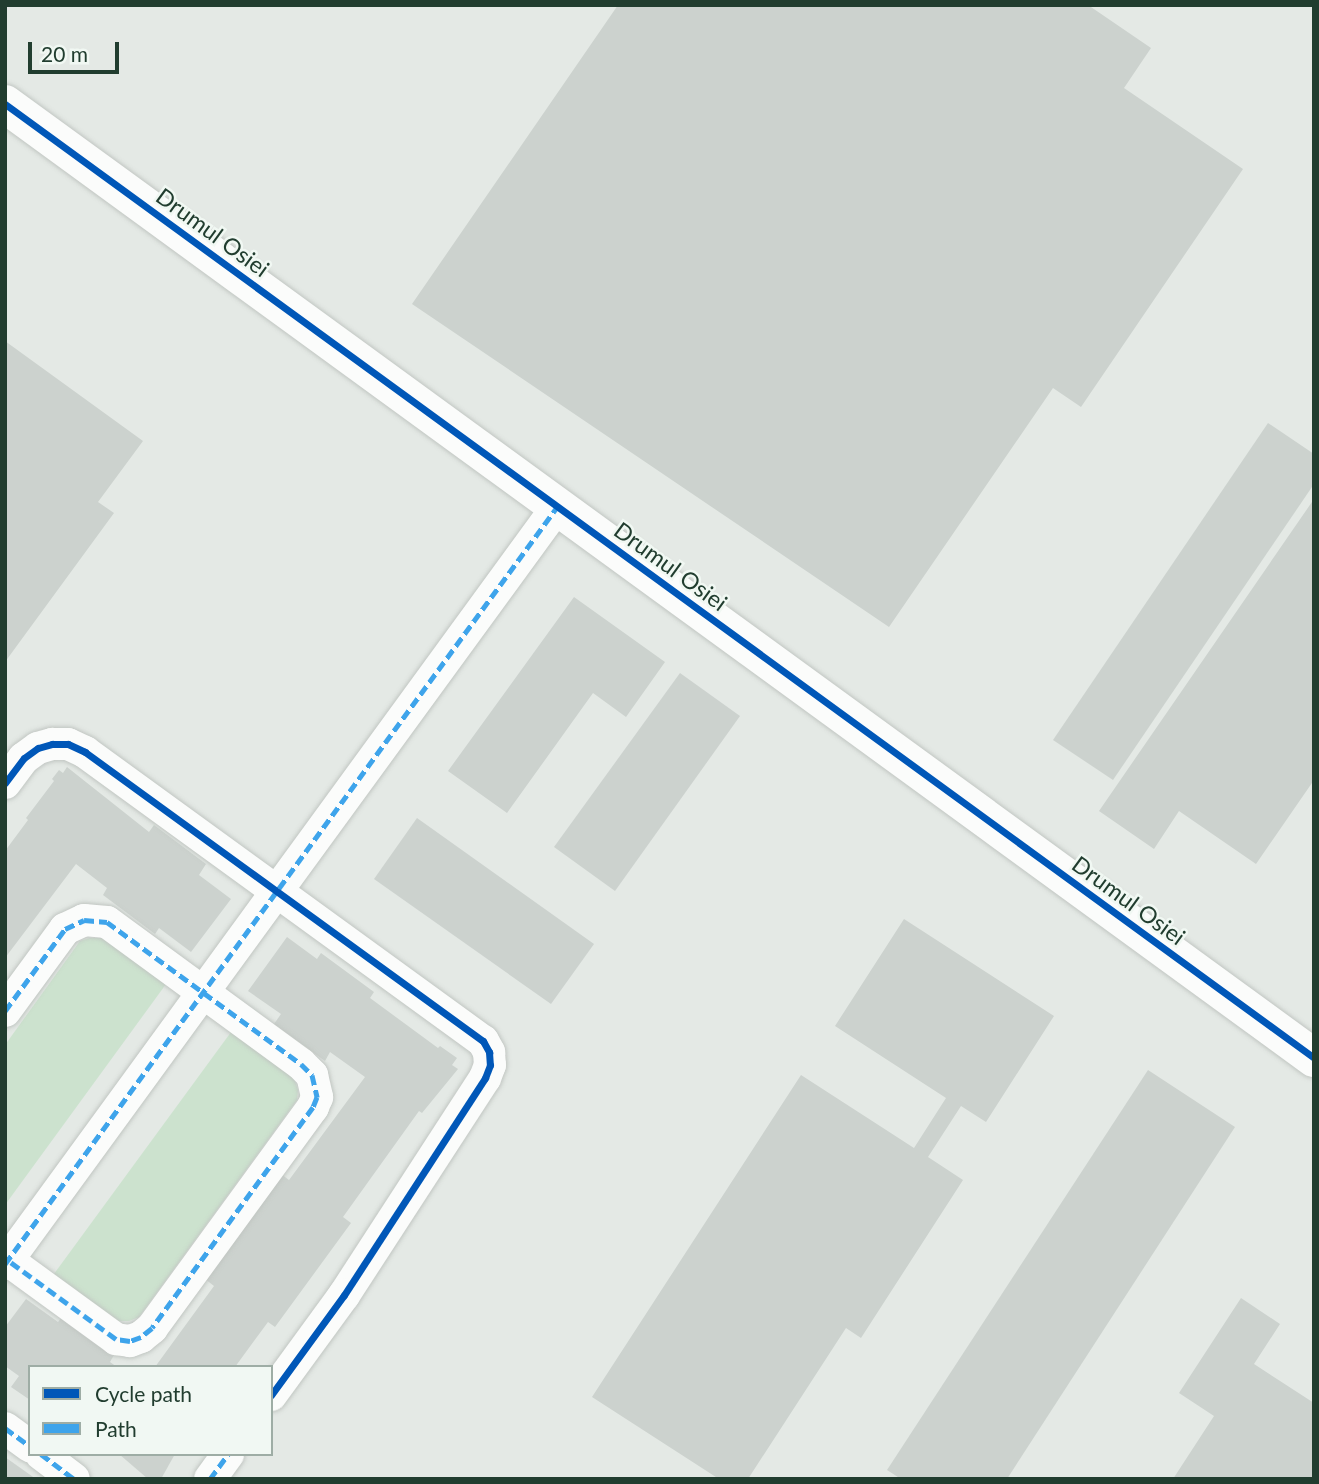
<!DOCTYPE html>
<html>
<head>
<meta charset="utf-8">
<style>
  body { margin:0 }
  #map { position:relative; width:1319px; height:1484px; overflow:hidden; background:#e4e9e5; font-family:Lato,sans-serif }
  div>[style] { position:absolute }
  .green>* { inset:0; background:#cce2ce }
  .building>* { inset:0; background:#ccd2ce }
  .roads { filter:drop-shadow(0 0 2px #c1c6c2) drop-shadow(0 0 2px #c1c6c2) }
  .street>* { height:32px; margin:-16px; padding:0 16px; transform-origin:16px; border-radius:16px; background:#fbfcfb }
  .secondary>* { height:38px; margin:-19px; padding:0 19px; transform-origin:19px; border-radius:19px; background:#fbfcfb }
  .quiet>* { height:5px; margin-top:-2.5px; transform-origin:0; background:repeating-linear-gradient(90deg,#3ea4eb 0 10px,transparent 0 15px) }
  .cycleway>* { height:7px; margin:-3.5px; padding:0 3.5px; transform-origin:3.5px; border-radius:3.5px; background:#0057b8 }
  span { translate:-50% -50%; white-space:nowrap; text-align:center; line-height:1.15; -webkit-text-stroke:5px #f1f8f3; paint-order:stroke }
  .street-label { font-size:23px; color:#213d2f }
  .frame { position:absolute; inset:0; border:7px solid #213d2f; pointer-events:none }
  .legend { position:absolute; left:28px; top:1365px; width:245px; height:91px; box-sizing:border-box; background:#f1f8f3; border:2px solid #9eada5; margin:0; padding:9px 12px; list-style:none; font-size:21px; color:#213d2f }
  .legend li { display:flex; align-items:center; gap:14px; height:35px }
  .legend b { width:35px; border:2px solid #9eada5 }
  .scale { position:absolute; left:28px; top:42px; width:91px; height:32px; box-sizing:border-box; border:4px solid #213d2f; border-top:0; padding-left:9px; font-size:21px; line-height:24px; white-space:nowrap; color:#213d2f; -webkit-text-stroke:5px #f1f8f3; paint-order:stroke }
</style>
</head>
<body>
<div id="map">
  <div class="green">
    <i style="clip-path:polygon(90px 938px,107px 938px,169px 980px,5px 1205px,5px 1045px,80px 941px)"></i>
    <i style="clip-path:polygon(234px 1028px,292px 1073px,298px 1090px,297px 1100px,139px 1317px,129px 1321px,112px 1321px,51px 1278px)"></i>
  </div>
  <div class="building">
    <i style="clip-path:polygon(618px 5px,1088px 5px,1151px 48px,1124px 88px,1243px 169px,1081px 407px,1053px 388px,889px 627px,412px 304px)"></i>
    <i style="clip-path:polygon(5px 341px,143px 441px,98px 502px,114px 513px,5px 662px)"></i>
    <i style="clip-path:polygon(1268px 423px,1314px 454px,1314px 484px,1113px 780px,1053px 740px)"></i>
    <i style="clip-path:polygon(1314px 499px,1314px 780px,1256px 864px,1179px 811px,1154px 849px,1099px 811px)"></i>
    <i style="clip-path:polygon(574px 597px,665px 662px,626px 717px,593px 693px,507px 813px,448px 771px)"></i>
    <i style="clip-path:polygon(680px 673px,740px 716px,615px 891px,554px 847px)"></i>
    <i style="clip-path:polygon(67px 767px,149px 832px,154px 825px,206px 864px,199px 875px,231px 899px,191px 952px,159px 928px,155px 934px,103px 895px,107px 888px,76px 864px,5px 958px,5px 851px,28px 820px,26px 818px,54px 781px,52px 779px,59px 770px,63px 773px)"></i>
    <i style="clip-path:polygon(417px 818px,594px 944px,551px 1004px,374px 879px)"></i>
    <i style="clip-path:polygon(904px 919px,1054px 1016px,986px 1122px,961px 1106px,928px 1157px,963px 1180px,861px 1338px,846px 1328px,748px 1479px,719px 1479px,592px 1397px,801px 1075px,914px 1148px,946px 1098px,835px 1026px)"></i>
    <i style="clip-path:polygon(287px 937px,317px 959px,321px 953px,374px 992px,370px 998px,438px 1048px,440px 1046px,457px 1058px,452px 1065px,458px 1069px,422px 1113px,419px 1111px,343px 1217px,351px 1223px,275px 1327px,268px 1322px,235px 1367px,155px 1367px,214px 1286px,205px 1279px,281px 1174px,289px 1180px,365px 1077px,330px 1052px,325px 1061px,274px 1024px,281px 1014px,248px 991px)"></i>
    <i style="clip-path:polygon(1148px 1070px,1235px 1127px,1007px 1479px,901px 1479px,887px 1470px)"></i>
    <i style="clip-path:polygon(1241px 1298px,1280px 1324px,1254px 1364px,1314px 1403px,1314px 1479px,1173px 1479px,1214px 1416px,1179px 1393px)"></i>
    <i style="clip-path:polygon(26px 1299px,58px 1322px,62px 1317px,114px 1355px,110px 1362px,117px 1367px,30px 1367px,30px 1400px,11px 1387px,19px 1376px,5px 1366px,5px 1327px)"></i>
    <i style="clip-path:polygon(119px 1454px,175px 1454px,161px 1479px,148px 1479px)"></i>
    <i style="clip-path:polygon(5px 1457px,36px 1479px,5px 1479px)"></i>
  </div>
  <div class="roads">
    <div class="street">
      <i style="left:5px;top:783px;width:31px;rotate:-53deg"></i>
      <i style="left:24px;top:758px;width:17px;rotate:-36deg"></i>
      <i style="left:38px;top:748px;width:15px;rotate:-16deg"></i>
      <i style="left:52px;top:744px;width:16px"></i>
      <i style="left:68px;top:744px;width:19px;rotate:25deg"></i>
      <i style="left:85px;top:752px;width:492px;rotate:36deg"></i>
      <i style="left:483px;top:1041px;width:13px;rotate:61deg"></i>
      <i style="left:489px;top:1052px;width:13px;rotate:86deg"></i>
      <i style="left:490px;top:1065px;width:14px;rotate:111deg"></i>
      <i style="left:485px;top:1078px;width:259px;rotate:123deg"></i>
      <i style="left:344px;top:1295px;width:124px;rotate:126.1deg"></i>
      <i style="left:5px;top:1011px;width:102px;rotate:-53.8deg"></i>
      <i style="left:65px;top:929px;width:21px;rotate:-25deg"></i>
      <i style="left:84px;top:920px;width:23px;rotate:5deg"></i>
      <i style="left:107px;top:922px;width:240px;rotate:36.2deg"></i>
      <i style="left:301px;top:1064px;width:16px;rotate:45deg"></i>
      <i style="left:312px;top:1075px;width:23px;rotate:77deg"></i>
      <i style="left:317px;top:1097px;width:11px;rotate:112deg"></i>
      <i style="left:313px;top:1107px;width:273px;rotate:126.1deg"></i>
      <i style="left:152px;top:1328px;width:14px;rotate:141deg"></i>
      <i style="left:141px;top:1337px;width:12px;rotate:160deg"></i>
      <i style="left:130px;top:1341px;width:14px;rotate:-172deg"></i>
      <i style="left:116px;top:1339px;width:137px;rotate:-143.9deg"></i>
      <i style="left:5px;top:1264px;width:937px;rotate:-53.9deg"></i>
      <i style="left:5px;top:1428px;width:31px;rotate:36deg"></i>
      <i style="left:41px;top:1454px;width:41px;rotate:37.1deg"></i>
      <i style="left:210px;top:1479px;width:31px;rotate:-54deg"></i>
    </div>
    <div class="secondary">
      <i style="left:5px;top:104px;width:1620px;rotate:36.08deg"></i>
    </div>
  </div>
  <div class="quiet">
    <i style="left:5px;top:1011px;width:102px;rotate:-53.8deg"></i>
    <i style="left:65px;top:929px;width:21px;rotate:-25deg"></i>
    <i style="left:84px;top:920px;width:23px;rotate:5deg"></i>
    <i style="left:107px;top:922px;width:240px;rotate:36.2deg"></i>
    <i style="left:301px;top:1064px;width:16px;rotate:45deg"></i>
    <i style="left:312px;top:1075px;width:23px;rotate:77deg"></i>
    <i style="left:317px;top:1097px;width:11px;rotate:112deg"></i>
    <i style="left:313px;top:1107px;width:273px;rotate:126.1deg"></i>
    <i style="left:152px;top:1328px;width:14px;rotate:141deg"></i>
    <i style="left:141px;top:1337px;width:12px;rotate:160deg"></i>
    <i style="left:130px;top:1341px;width:14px;rotate:-172deg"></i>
    <i style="left:116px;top:1339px;width:137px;rotate:-143.9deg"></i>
    <i style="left:5px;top:1264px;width:937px;rotate:-53.9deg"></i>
    <i style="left:5px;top:1428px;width:31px;rotate:36deg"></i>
    <i style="left:41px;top:1454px;width:41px;rotate:37.1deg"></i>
    <i style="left:210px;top:1479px;width:31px;rotate:-54deg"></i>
  </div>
  <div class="cycleway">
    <i style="left:5px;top:104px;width:1620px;rotate:36.08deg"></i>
    <i style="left:5px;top:783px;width:31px;rotate:-53deg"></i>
    <i style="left:24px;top:758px;width:17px;rotate:-36deg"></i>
    <i style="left:38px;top:748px;width:15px;rotate:-16deg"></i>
    <i style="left:52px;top:744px;width:16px"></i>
    <i style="left:68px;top:744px;width:19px;rotate:25deg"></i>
    <i style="left:85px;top:752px;width:492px;rotate:36deg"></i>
    <i style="left:483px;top:1041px;width:13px;rotate:61deg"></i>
    <i style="left:489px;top:1052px;width:13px;rotate:86deg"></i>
    <i style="left:490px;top:1065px;width:14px;rotate:111deg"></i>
    <i style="left:485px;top:1078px;width:259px;rotate:123deg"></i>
    <i style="left:344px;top:1295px;width:124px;rotate:126.1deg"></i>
  </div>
  <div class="street-label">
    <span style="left:213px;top:232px;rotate:36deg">Drumul Osiei</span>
    <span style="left:671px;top:566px;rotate:36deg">Drumul Osiei</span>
    <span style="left:1129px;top:900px;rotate:36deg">Drumul Osiei</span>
  </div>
  <div class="frame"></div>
  <ul class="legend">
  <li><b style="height:9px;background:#0057b8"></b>Cycle path</li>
  <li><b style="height:9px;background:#3ea4eb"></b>Path</li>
  </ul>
  <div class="scale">20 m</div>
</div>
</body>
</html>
